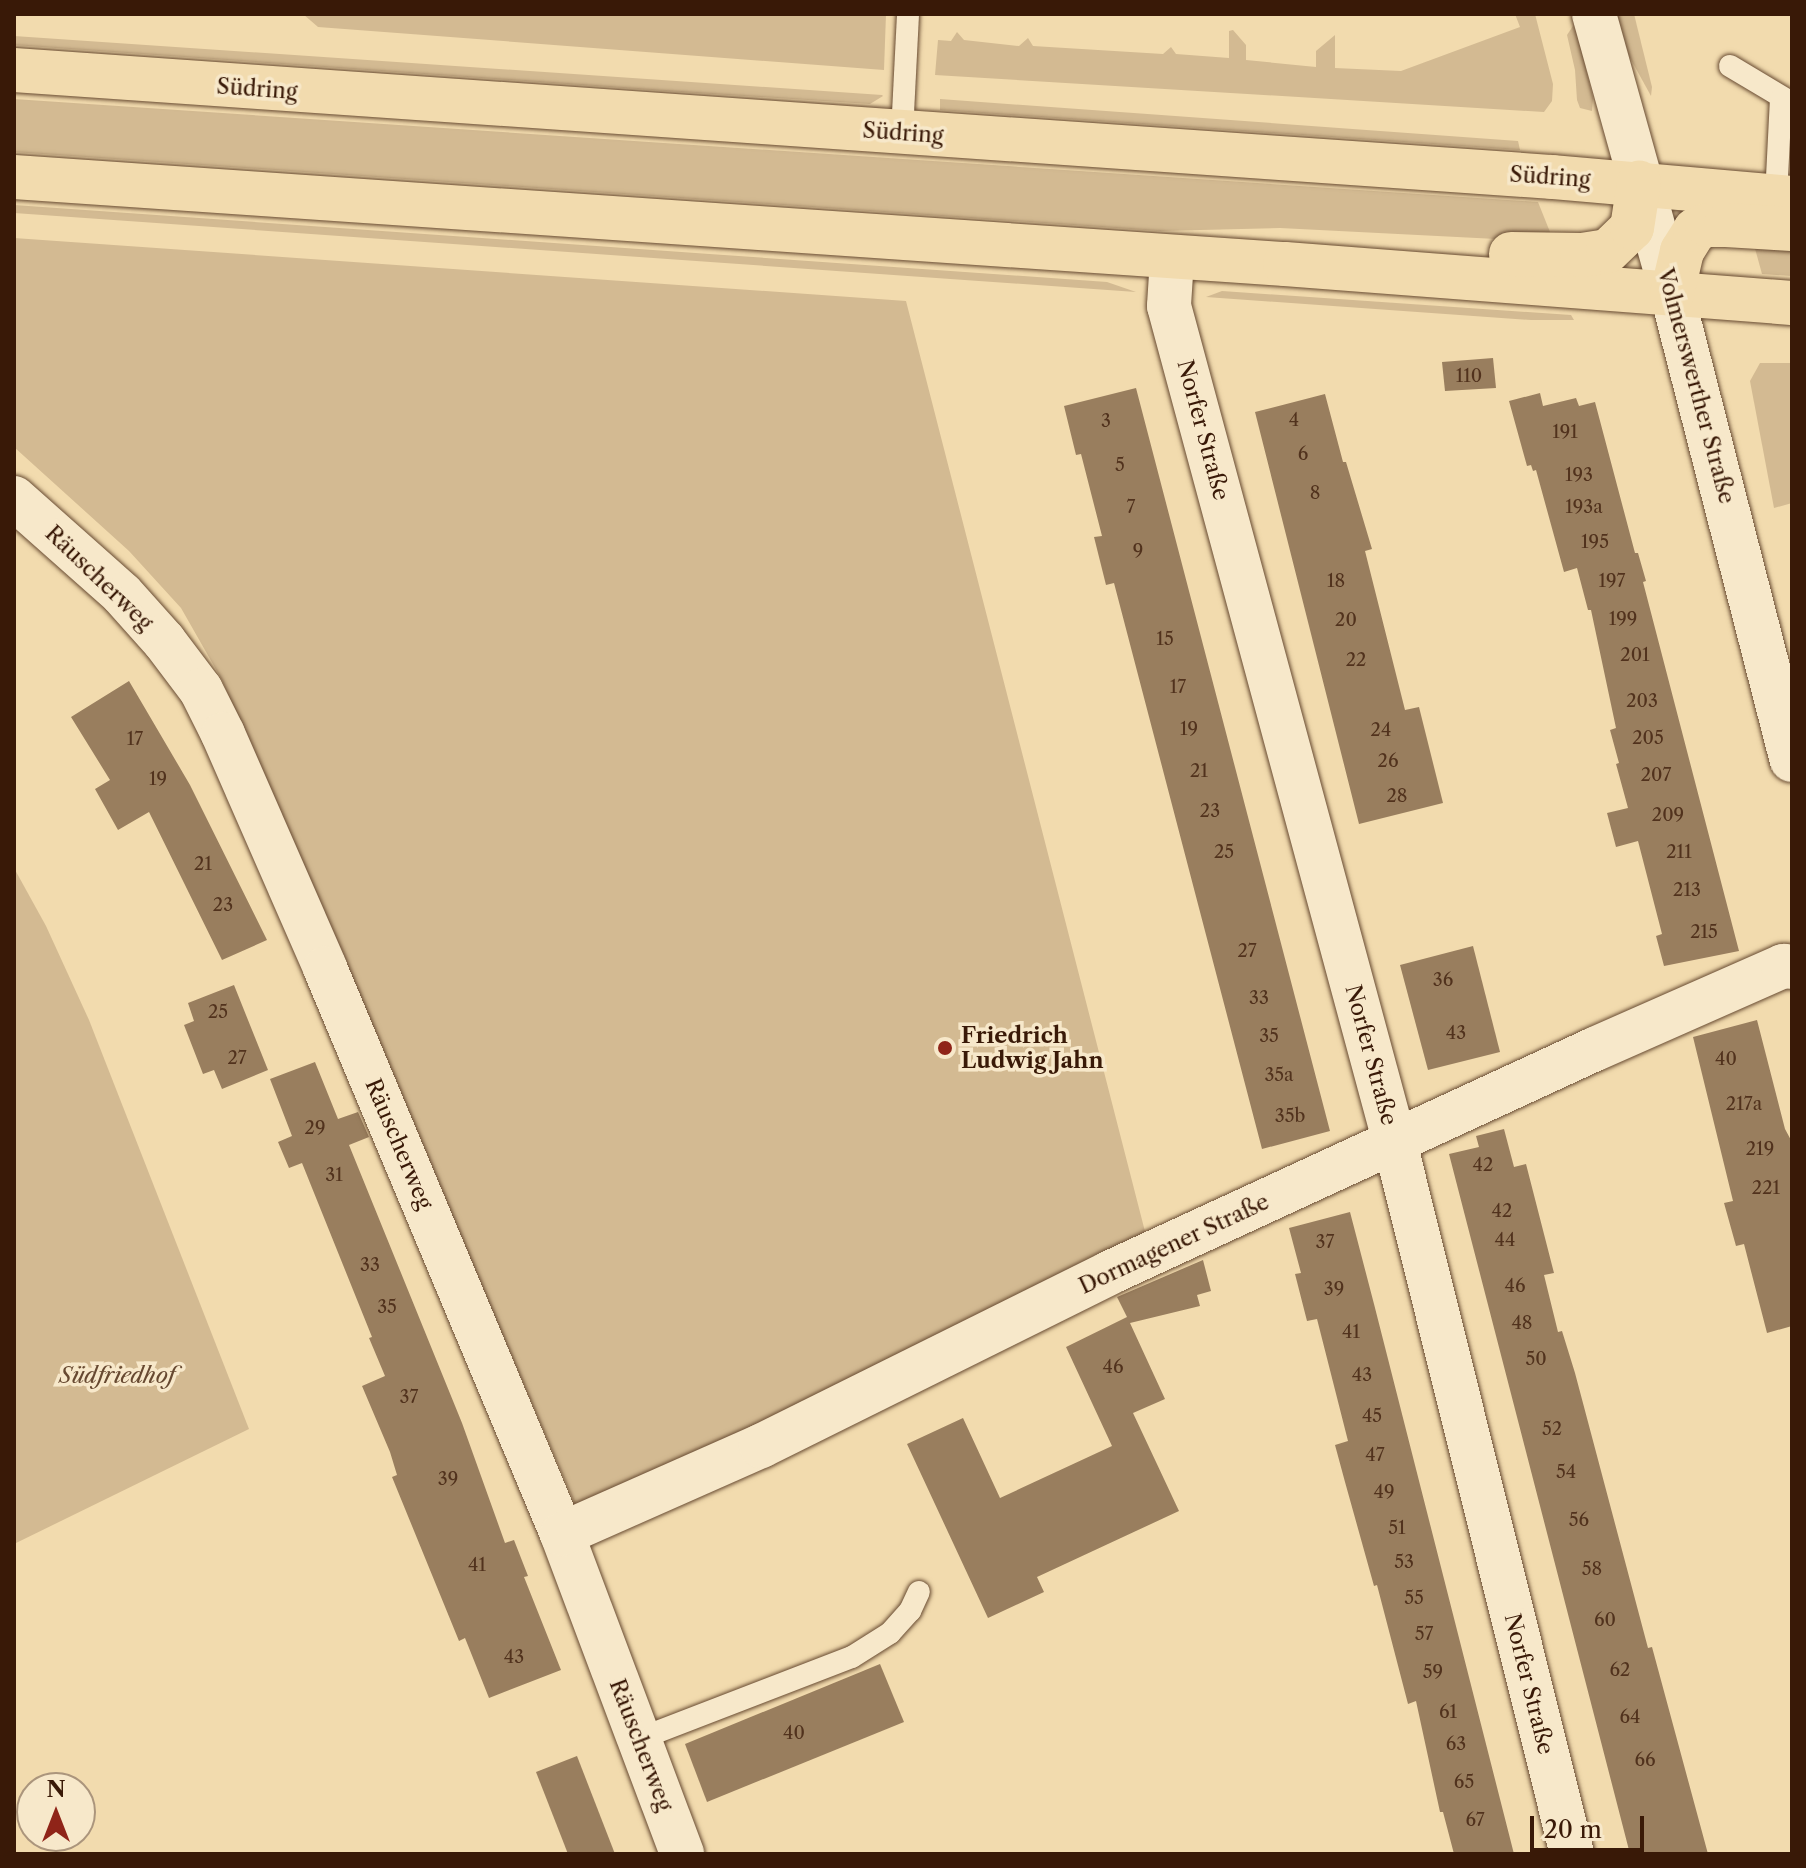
<!DOCTYPE html>
<html>
<head>
<meta charset="utf-8">
<style>
  body { margin:0 }
  #map { position:relative; width:1806px; height:1868px; overflow:hidden; background:#f2dbae; font-family:"Libre Caslon Text",serif }
  div>[style] { position:absolute }
  .green>* { inset:0; background:#d3ba92 }
  .building>* { inset:0; background:#997e5e }
  .roads { filter:drop-shadow(0 0 2px #674a31) drop-shadow(0 0 2px #674a31) }
  .lane>* { height:22px; margin:-11px; padding:0 11px; transform-origin:11px; border-radius:11px; background:#f7e8ca }
  .street>* { height:44px; margin:-22px; padding:0 22px; transform-origin:22px; border-radius:22px; background:#f7e8ca }
  .primary>* { height:44px; margin:-22px; padding:0 22px; transform-origin:22px; border-radius:22px; background:#f2dbae }
  .dots>* { width:22px; height:22px; translate:-50% -50%; box-sizing:border-box; border:4px solid #f7e8ca; border-radius:50% }
  span { translate:-50% -50%; white-space:nowrap; text-align:center; line-height:1.15; -webkit-text-stroke:7px #f7e8ca; paint-order:stroke }
  .number-label { font-size:18px; color:#51321d }
  .number-label span { -webkit-text-stroke-width:0 }
  .street-label { font-size:22px; color:#391907 }
  .poi-label { font-size:22px; color:#391907; font-weight:700 }
  .left { translate:0 -50%; text-align:left }
  .park-label { font-size:22px; color:#674931; font-style:italic }
  .frame { position:absolute; inset:0; border:16px solid #391907; pointer-events:none }
  .north { position:absolute; left:16px; top:1772px; width:80px; height:80px; box-sizing:border-box; background:#f7e8ca; border:2px solid #ab957c; border-radius:50%; rotate:0deg; font-size:22px; font-weight:700; line-height:32px; text-align:center; color:#391907 }
  .north::after { content:''; display:block; margin:auto; width:28px; height:36px; background:#8f2418; clip-path:polygon(50% 0,100% 100%,50% 72%,0 100%) }
  .scale { position:absolute; left:1530px; top:1816px; width:114px; height:36px; box-sizing:border-box; border:4px solid #391907; border-top:0; padding-left:10px; font-size:24px; line-height:28px; white-space:nowrap; color:#391907; -webkit-text-stroke:6px #f7e8ca; paint-order:stroke }
</style>
</head>
<body>
<div id="map">
  <div class="green">
    <i style="clip-path:polygon(303px 14px,886px 14px,884px 70px,318px 27px)"></i>
    <i style="clip-path:polygon(1515px 14px,1535px 14px,1553px 84px,1552px 101px,1544px 112px,935px 75px,938px 40px,951px 41px,957px 32px,964px 40px,1019px 46px,1028px 38px,1033px 46px,1163px 54px,1171px 47px,1176px 54px,1229px 58px,1229px 31px,1233px 30px,1246px 45px,1246px 60px,1316px 67px,1316px 51px,1335px 35px,1335px 68px,1401px 71px,1520px 27px)"></i>
    <i style="clip-path:polygon(1617px 14px,1634px 14px,1652px 87px,1651px 96px,1629px 56px)"></i>
    <i style="clip-path:polygon(1575px 23px,1593px 98px,1592px 111px,1580px 108px,1577px 100px,1575px 70px,1567px 35px)"></i>
    <i style="clip-path:polygon(14px 36px,882px 95px,883px 96px,870px 104px,666px 91px,14px 45px)"></i>
    <i style="clip-path:polygon(14px 99px,1538px 202px,1554px 242px,1280px 228px,1160px 231px,14px 152px)"></i>
    <i style="clip-path:polygon(940px 99px,1518px 141px,1520px 150px,940px 110px)"></i>
    <i style="clip-path:polygon(14px 205px,1107px 282px,1136px 292px,14px 213px)"></i>
    <i style="clip-path:polygon(1751px 234px,1792px 237px,1792px 276px,1762px 274px)"></i>
    <i style="clip-path:polygon(14px 238px,906px 301px,1150px 1251px,576px 1506px,222px 680px,181px 608px,129px 551px,14px 447px)"></i>
    <i style="clip-path:polygon(1222px 291px,1571px 315px,1574px 320px,1531px 320px,1206px 297px)"></i>
    <i style="clip-path:polygon(1760px 363px,1792px 363px,1792px 503px,1774px 508px,1750px 381px)"></i>
    <i style="clip-path:polygon(14px 868px,46px 926px,89px 1020px,249px 1429px,14px 1544px)"></i>
  </div>
  <div class="building">
    <i style="clip-path:polygon(1493px 358px,1496px 388px,1445px 391px,1442px 362px)"></i>
    <i style="clip-path:polygon(1136px 388px,1330px 1131px,1262px 1149px,1114px 583px,1106px 585px,1094px 537px,1102px 536px,1081px 454px,1076px 455px,1064px 406px)"></i>
    <i style="clip-path:polygon(1540px 393px,1543px 406px,1576px 398px,1579px 406px,1595px 402px,1635px 553px,1638px 553px,1646px 581px,1643px 582px,1739px 951px,1664px 966px,1656px 936px,1662px 934px,1638px 841px,1616px 847px,1607px 813px,1628px 808px,1616px 764px,1619px 763px,1610px 730px,1616px 728px,1591px 610px,1588px 610px,1577px 568px,1564px 572px,1536px 470px,1533px 471px,1531px 465px,1527px 466px,1509px 401px)"></i>
    <i style="clip-path:polygon(1325px 394px,1343px 462px,1346px 462px,1372px 549px,1365px 551px,1405px 710px,1419px 707px,1443px 803px,1359px 824px,1255px 412px)"></i>
    <i style="clip-path:polygon(129px 681px,190px 785px,267px 940px,222px 960px,149px 812px,118px 830px,95px 789px,110px 780px,71px 717px)"></i>
    <i style="clip-path:polygon(1473px 946px,1500px 1052px,1428px 1070px,1400px 965px)"></i>
    <i style="clip-path:polygon(234px 985px,268px 1070px,222px 1089px,214px 1070px,203px 1074px,184px 1025px,194px 1021px,188px 1003px)"></i>
    <i style="clip-path:polygon(1757px 1020px,1785px 1129px,1792px 1142px,1792px 1326px,1767px 1333px,1744px 1244px,1736px 1246px,1724px 1203px,1733px 1201px,1693px 1037px)"></i>
    <i style="clip-path:polygon(315px 1062px,338px 1119px,358px 1112px,369px 1137px,349px 1145px,462px 1423px,505px 1543px,514px 1540px,528px 1576px,524px 1577px,561px 1670px,489px 1698px,465px 1638px,459px 1641px,392px 1477px,397px 1475px,390px 1452px,362px 1386px,385px 1376px,369px 1338px,372px 1337px,302px 1163px,289px 1168px,278px 1142px,292px 1136px,270px 1079px)"></i>
    <i style="clip-path:polygon(1504px 1129px,1514px 1167px,1526px 1164px,1554px 1273px,1544px 1275px,1558px 1332px,1562px 1331px,1575px 1373px,1648px 1648px,1652px 1647px,1708px 1854px,1630px 1854px,1449px 1154px,1479px 1147px,1476px 1136px)"></i>
    <i style="clip-path:polygon(1350px 1212px,1374px 1304px,1514px 1854px,1454px 1854px,1443px 1812px,1440px 1812px,1416px 1701px,1408px 1704px,1377px 1585px,1374px 1586px,1345px 1482px,1335px 1445px,1348px 1441px,1317px 1319px,1307px 1321px,1295px 1274px,1301px 1273px,1289px 1228px)"></i>
    <i style="clip-path:polygon(1203px 1260px,1211px 1291px,1197px 1295px,1200px 1306px,1130px 1323px,1165px 1399px,1133px 1413px,1179px 1511px,1037px 1577px,1044px 1592px,988px 1618px,907px 1444px,963px 1418px,1000px 1498px,1112px 1446px,1066px 1347px,1127px 1317px,1117px 1297px)"></i>
    <i style="clip-path:polygon(880px 1664px,904px 1722px,707px 1802px,685px 1744px)"></i>
    <i style="clip-path:polygon(577px 1756px,615px 1854px,568px 1854px,536px 1772px)"></i>
  </div>
  <div class="roads">
    <div class="lane">
      <i style="left:1730px;top:66px;width:72px;rotate:30.8deg"></i>
      <i style="left:902px;top:133px;width:119px;rotate:-87.1deg"></i>
      <i style="left:1776px;top:197px;width:98px;rotate:-87.1deg"></i>
      <i style="left:639px;top:1739px;width:228px;rotate:-21.1deg"></i>
      <i style="left:852px;top:1657px;width:45px;rotate:-32.3deg"></i>
      <i style="left:890px;top:1633px;width:30px;rotate:-48deg"></i>
      <i style="left:910px;top:1611px;width:21px;rotate:-65deg"></i>
    </div>
    <div class="street">
      <i style="left:1594px;top:14px;width:291px;rotate:74.4deg"></i>
      <i style="left:1672px;top:294px;width:481px;rotate:75.6deg"></i>
      <i style="left:1172px;top:259px;width:47px;rotate:93.7deg"></i>
      <i style="left:1169px;top:306px;width:867px;rotate:74.89deg"></i>
      <i style="left:1395px;top:1143px;width:733px;rotate:76.02deg"></i>
      <i style="left:14px;top:498px;width:144px;rotate:41.6deg"></i>
      <i style="left:122px;top:594px;width:63px;rotate:48.2deg"></i>
      <i style="left:164px;top:641px;width:61px;rotate:52.9deg"></i>
      <i style="left:201px;top:690px;width:49px;rotate:63.4deg"></i>
      <i style="left:223px;top:734px;width:255px;rotate:66.4deg"></i>
      <i style="left:325px;top:968px;width:614px;rotate:67.28deg"></i>
      <i style="left:562px;top:1534px;width:342px;rotate:69.4deg"></i>
      <i style="left:562px;top:1534px;width:218px;rotate:-23.9deg"></i>
      <i style="left:761px;top:1446px;width:389px;rotate:-26.4deg"></i>
      <i style="left:1109px;top:1273px;width:535px;rotate:-24.75deg"></i>
      <i style="left:1595px;top:1049px;width:206px;rotate:-23.8deg"></i>
      <i style="left:1783px;top:966px;width:9px;rotate:6deg"></i>
    </div>
    <div class="primary">
      <i style="left:14px;top:70px;width:1543px;rotate:3.98deg"></i>
      <i style="left:1553px;top:177px;width:240px;rotate:5deg"></i>
      <i style="left:14px;top:177px;width:1274px;rotate:3.92deg"></i>
      <i style="left:1285px;top:264px;width:508px;rotate:4.4deg"></i>
      <i style="left:1511px;top:254px;width:71px;rotate:0.8deg"></i>
      <i style="left:1582px;top:255px;width:26px;rotate:-9deg"></i>
      <i style="left:1608px;top:251px;width:33px;rotate:-44deg"></i>
      <i style="left:1632px;top:228px;width:46px;rotate:-81.2deg"></i>
      <i style="left:1672px;top:294px;width:44px;rotate:-76.9deg"></i>
      <i style="left:1682px;top:251px;width:25px;rotate:-58deg"></i>
      <i style="left:1695px;top:230px;width:13px;rotate:-23deg"></i>
      <i style="left:1707px;top:225px;width:19px"></i>
      <i style="left:1726px;top:225px;width:66px;rotate:3.5deg"></i>
    </div>
  </div>
  <div class="dots">
    <i style="left:945px;top:1048px;background:#8f2418"></i>
  </div>
  <div class="number-label">
    <span style="left:1469px;top:376px">110</span>
    <span style="left:1294px;top:420px">4</span>
    <span style="left:1106px;top:421px">3</span>
    <span style="left:1565px;top:432px">191</span>
    <span style="left:1303px;top:454px">6</span>
    <span style="left:1120px;top:465px">5</span>
    <span style="left:1579px;top:475px">193</span>
    <span style="left:1315px;top:493px">8</span>
    <span style="left:1131px;top:507px">7</span>
    <span style="left:1584px;top:507px">193a</span>
    <span style="left:1595px;top:542px">195</span>
    <span style="left:1138px;top:551px">9</span>
    <span style="left:1336px;top:581px">18</span>
    <span style="left:1612px;top:581px">197</span>
    <span style="left:1623px;top:619px">199</span>
    <span style="left:1346px;top:620px">20</span>
    <span style="left:1165px;top:639px">15</span>
    <span style="left:1635px;top:655px">201</span>
    <span style="left:1356px;top:660px">22</span>
    <span style="left:1178px;top:687px">17</span>
    <span style="left:1642px;top:701px">203</span>
    <span style="left:1189px;top:729px">19</span>
    <span style="left:1381px;top:730px">24</span>
    <span style="left:1648px;top:738px">205</span>
    <span style="left:135px;top:739px">17</span>
    <span style="left:1388px;top:761px">26</span>
    <span style="left:1199px;top:771px">21</span>
    <span style="left:1656px;top:775px">207</span>
    <span style="left:158px;top:779px">19</span>
    <span style="left:1397px;top:796px">28</span>
    <span style="left:1210px;top:811px">23</span>
    <span style="left:1668px;top:815px">209</span>
    <span style="left:1224px;top:852px">25</span>
    <span style="left:1679px;top:852px">211</span>
    <span style="left:203px;top:864px">21</span>
    <span style="left:1687px;top:890px">213</span>
    <span style="left:223px;top:905px">23</span>
    <span style="left:1704px;top:932px">215</span>
    <span style="left:1247px;top:951px">27</span>
    <span style="left:1443px;top:980px">36</span>
    <span style="left:1259px;top:998px">33</span>
    <span style="left:218px;top:1012px">25</span>
    <span style="left:1456px;top:1033px">43</span>
    <span style="left:1269px;top:1036px">35</span>
    <span style="left:237px;top:1058px">27</span>
    <span style="left:1726px;top:1059px">40</span>
    <span style="left:1279px;top:1075px">35a</span>
    <span style="left:1744px;top:1104px">217a</span>
    <span style="left:1290px;top:1116px">35b</span>
    <span style="left:315px;top:1128px">29</span>
    <span style="left:1760px;top:1149px">219</span>
    <span style="left:1483px;top:1165px">42</span>
    <span style="left:334px;top:1175px">31</span>
    <span style="left:1766px;top:1188px">221</span>
    <span style="left:1502px;top:1211px">42</span>
    <span style="left:1505px;top:1240px">44</span>
    <span style="left:1325px;top:1242px">37</span>
    <span style="left:370px;top:1265px">33</span>
    <span style="left:1515px;top:1286px">46</span>
    <span style="left:1334px;top:1289px">39</span>
    <span style="left:387px;top:1307px">35</span>
    <span style="left:1522px;top:1323px">48</span>
    <span style="left:1351px;top:1332px">41</span>
    <span style="left:1536px;top:1359px">50</span>
    <span style="left:1113px;top:1367px">46</span>
    <span style="left:1362px;top:1375px">43</span>
    <span style="left:409px;top:1397px">37</span>
    <span style="left:1372px;top:1416px">45</span>
    <span style="left:1552px;top:1429px">52</span>
    <span style="left:1375px;top:1455px">47</span>
    <span style="left:1566px;top:1472px">54</span>
    <span style="left:448px;top:1479px">39</span>
    <span style="left:1384px;top:1492px">49</span>
    <span style="left:1579px;top:1520px">56</span>
    <span style="left:1397px;top:1528px">51</span>
    <span style="left:1404px;top:1562px">53</span>
    <span style="left:477px;top:1565px">41</span>
    <span style="left:1592px;top:1569px">58</span>
    <span style="left:1414px;top:1598px">55</span>
    <span style="left:1605px;top:1620px">60</span>
    <span style="left:1424px;top:1634px">57</span>
    <span style="left:514px;top:1657px">43</span>
    <span style="left:1620px;top:1670px">62</span>
    <span style="left:1433px;top:1672px">59</span>
    <span style="left:1448px;top:1712px">61</span>
    <span style="left:1630px;top:1717px">64</span>
    <span style="left:794px;top:1733px">40</span>
    <span style="left:1456px;top:1744px">63</span>
    <span style="left:1645px;top:1760px">66</span>
    <span style="left:1464px;top:1782px">65</span>
    <span style="left:1475px;top:1820px">67</span>
  </div>
  <div class="street-label">
    <span style="left:257px;top:89px;rotate:4deg">Südring</span>
    <span style="left:903px;top:133px;rotate:4deg">Südring</span>
    <span style="left:1550px;top:177px;rotate:4deg">Südring</span>
    <span style="left:1696px;top:386px;rotate:75deg">Volmerswerther Straße</span>
    <span style="left:1203px;top:430px;rotate:75deg">Norfer Straße</span>
    <span style="left:99px;top:578px;rotate:44deg">Räuscherweg</span>
    <span style="left:1371px;top:1055px;rotate:75deg">Norfer Straße</span>
    <span style="left:399px;top:1144px;rotate:67deg">Räuscherweg</span>
    <span style="left:1174px;top:1244px;rotate:-25deg">Dormagener Straße</span>
    <span style="left:1529px;top:1684px;rotate:76deg">Norfer Straße</span>
    <span style="left:641px;top:1745px;rotate:69deg">Räuscherweg</span>
  </div>
  <div class="poi-label">
    <span class="left" style="left:961px;top:1048px">Friedrich<br>Ludwig Jahn</span>
  </div>
  <div class="park-label">
    <span style="left:117px;top:1376px">Südfriedhof</span>
  </div>
  <div class="frame"></div>
  <div class="north">N</div>
  <div class="scale">20 m</div>
</div>
</body>
</html>
